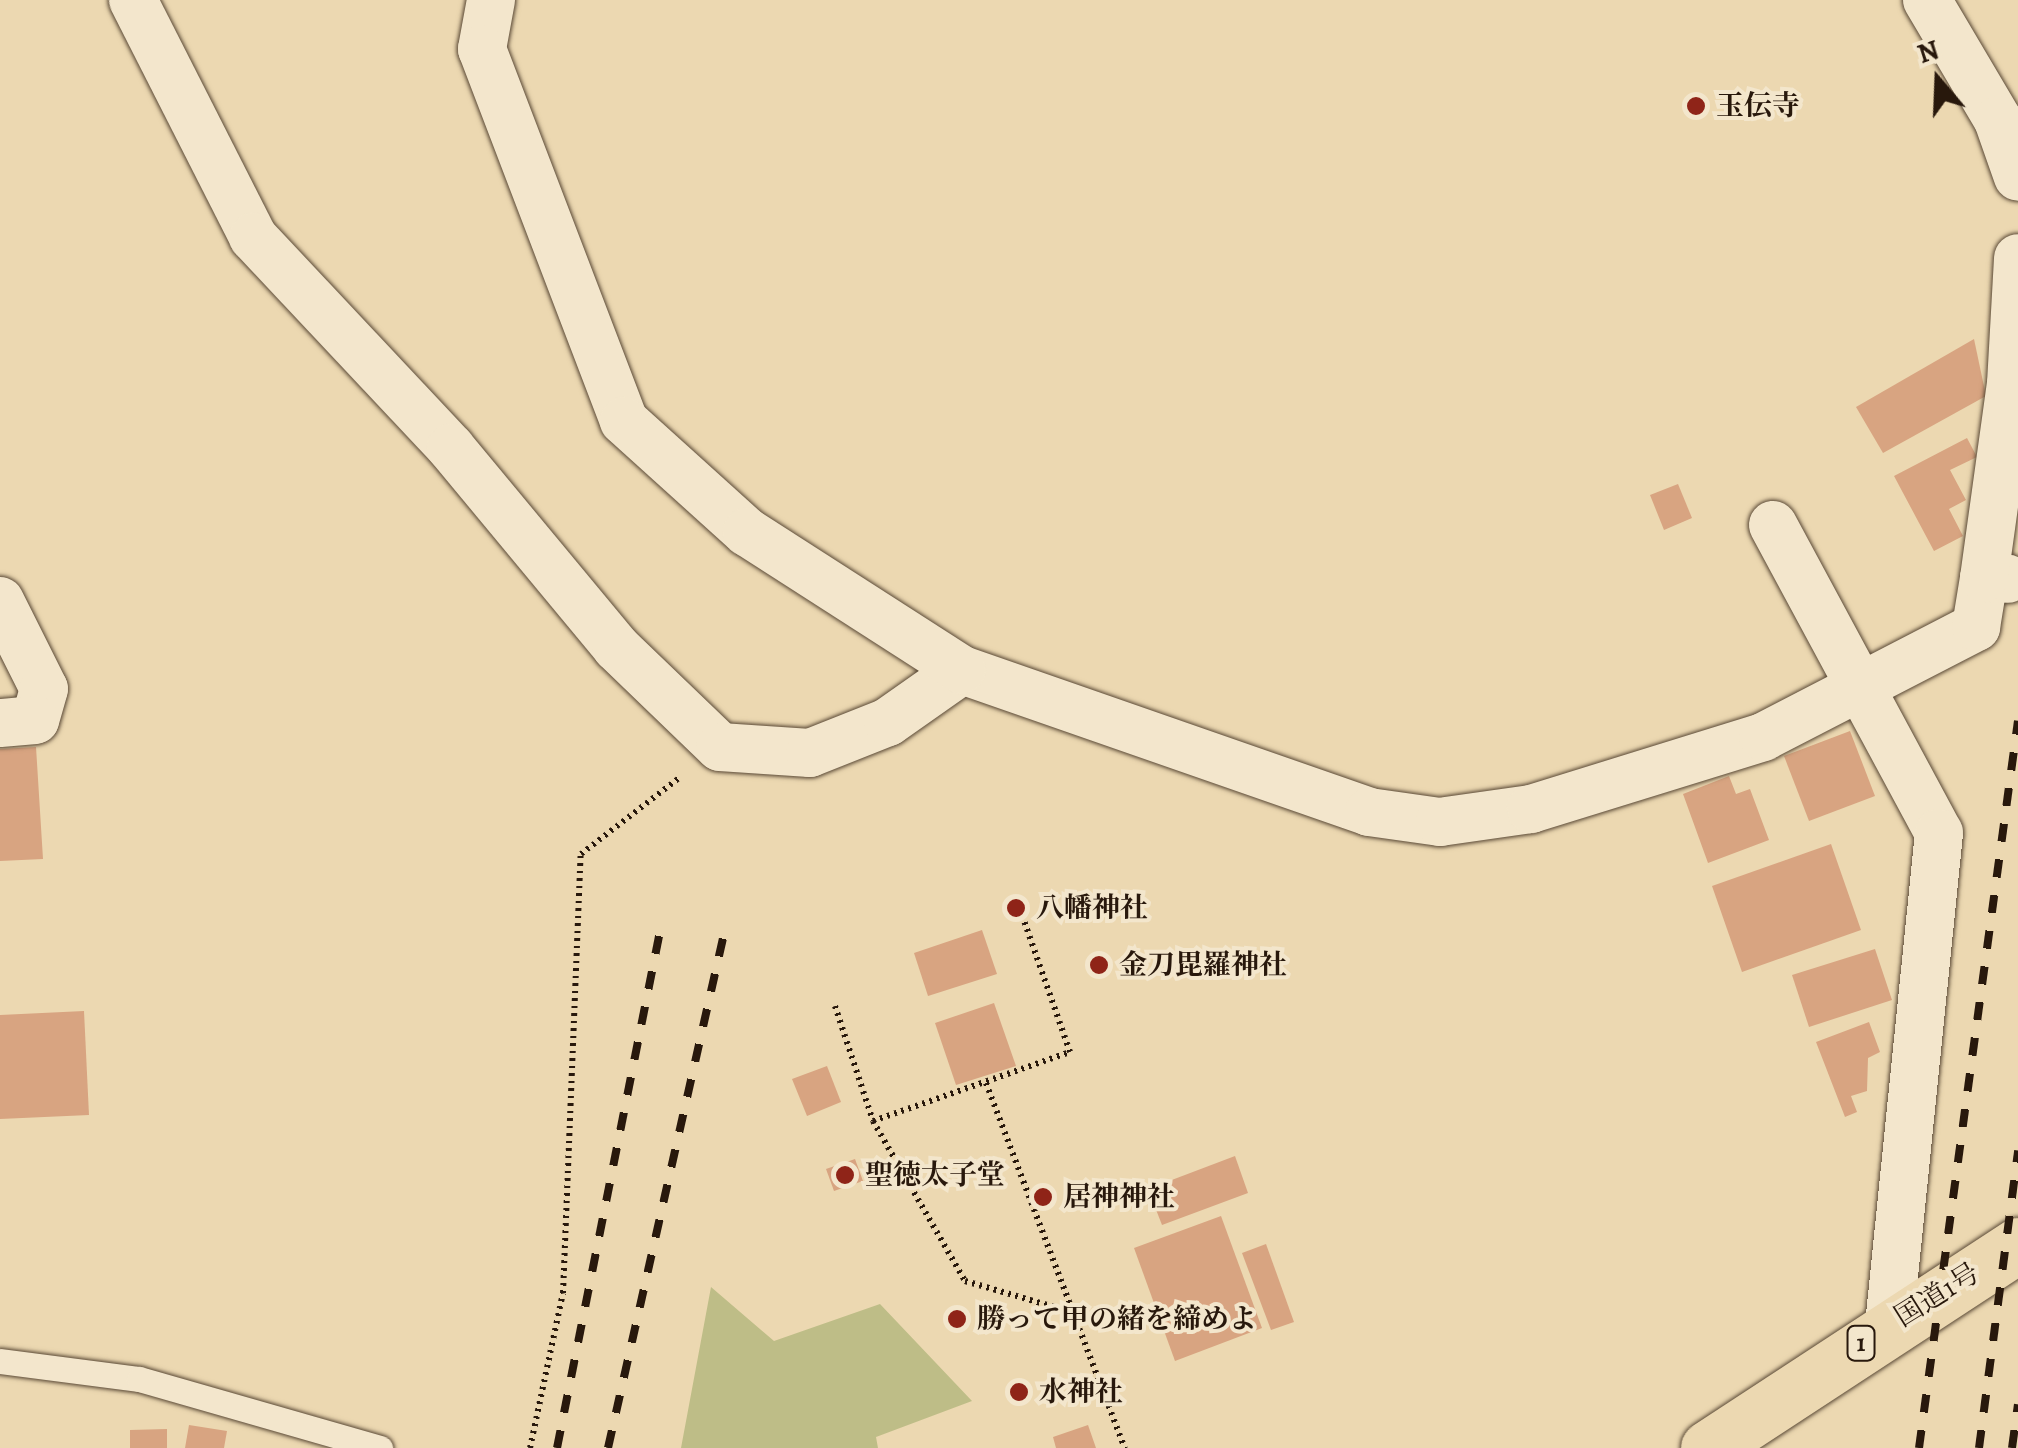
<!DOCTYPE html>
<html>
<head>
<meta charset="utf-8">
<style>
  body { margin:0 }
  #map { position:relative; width:2018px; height:1448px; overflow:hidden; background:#ecd8b1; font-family:Alegreya,"Noto Serif JP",serif }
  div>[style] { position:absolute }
  .green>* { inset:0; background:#bebd87 }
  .building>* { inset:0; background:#d8a481 }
  .path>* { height:6px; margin-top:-3px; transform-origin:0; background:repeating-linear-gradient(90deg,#28180c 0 2.5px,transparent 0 7.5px) }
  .roads { filter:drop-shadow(0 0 2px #594835) drop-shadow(0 0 2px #594835) }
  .service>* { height:25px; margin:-12.5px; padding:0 12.5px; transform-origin:12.5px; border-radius:12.5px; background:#f3e6cc }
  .minor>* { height:48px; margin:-24px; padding:0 24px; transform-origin:24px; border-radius:24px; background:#f3e6cc }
  .trunk>* { height:55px; margin:-27.5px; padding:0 27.5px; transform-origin:27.5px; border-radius:27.5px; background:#ecd8b1 }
  .rail>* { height:8px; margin-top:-4px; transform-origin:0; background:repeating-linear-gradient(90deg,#28180c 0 18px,transparent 0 36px) }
  .dots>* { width:28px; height:28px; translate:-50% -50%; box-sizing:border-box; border:5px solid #f3e6cc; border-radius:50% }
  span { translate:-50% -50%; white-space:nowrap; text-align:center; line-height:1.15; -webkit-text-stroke:8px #f3e6cc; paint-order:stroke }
  .shield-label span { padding:2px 8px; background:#f3e6cc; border:2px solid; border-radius:8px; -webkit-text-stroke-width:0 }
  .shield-label { font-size:25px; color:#28180c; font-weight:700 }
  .poi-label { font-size:28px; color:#28180c; font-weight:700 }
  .left { translate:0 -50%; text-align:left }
  .street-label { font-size:28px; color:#28180c }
  .north { position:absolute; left:1888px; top:30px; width:100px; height:100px; -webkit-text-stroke:8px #f3e6cc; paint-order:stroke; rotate:341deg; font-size:28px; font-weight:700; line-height:40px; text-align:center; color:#28180c }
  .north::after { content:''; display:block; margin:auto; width:35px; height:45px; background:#28180c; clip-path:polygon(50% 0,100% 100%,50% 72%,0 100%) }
</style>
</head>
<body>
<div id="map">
  <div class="green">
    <i style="clip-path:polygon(711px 1287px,774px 1341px,880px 1304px,972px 1401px,876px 1437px,878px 1448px,681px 1448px)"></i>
  </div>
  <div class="building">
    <i style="clip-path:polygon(1974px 339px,1986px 396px,1883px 453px,1856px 407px)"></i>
    <i style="clip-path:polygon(1967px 438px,1977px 457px,1950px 470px,1966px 500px,1949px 509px,1963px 536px,1934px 551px,1894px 476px)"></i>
    <i style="clip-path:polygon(1678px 484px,1692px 518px,1664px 530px,1650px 495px)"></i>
    <i style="clip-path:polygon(1850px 731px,1875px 796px,1809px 821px,1784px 756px)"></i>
    <i style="clip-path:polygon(36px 747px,43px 859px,0 861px,0 749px)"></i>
    <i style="clip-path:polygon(1729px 776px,1736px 794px,1750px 789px,1769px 840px,1708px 863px,1683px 794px)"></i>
    <i style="clip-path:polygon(1831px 844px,1861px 930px,1742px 972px,1712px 886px)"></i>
    <i style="clip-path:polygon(982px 930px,997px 974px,928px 996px,914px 953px)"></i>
    <i style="clip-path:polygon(1875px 949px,1892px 1000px,1809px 1027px,1792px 975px)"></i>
    <i style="clip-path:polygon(994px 1003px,1016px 1066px,956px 1085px,935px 1023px)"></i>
    <i style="clip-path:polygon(84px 1011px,89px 1115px,0 1119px,0 1015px)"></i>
    <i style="clip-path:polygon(1869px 1022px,1880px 1052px,1868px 1058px,1867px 1091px,1851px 1096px,1857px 1112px,1845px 1117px,1816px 1042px)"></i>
    <i style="clip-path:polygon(827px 1066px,841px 1102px,807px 1116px,792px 1079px)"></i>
    <i style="clip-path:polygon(1235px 1156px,1248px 1193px,1162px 1225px,1148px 1189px)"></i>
    <i style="clip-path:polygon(855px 1159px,863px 1181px,834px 1191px,826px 1169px)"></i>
    <i style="clip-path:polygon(1221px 1216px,1262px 1328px,1175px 1361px,1134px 1248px)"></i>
    <i style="clip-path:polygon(1266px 1244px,1294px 1322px,1271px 1330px,1242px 1253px)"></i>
    <i style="clip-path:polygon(189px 1425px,227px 1431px,224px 1448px,185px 1448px)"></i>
    <i style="clip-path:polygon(1088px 1425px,1096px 1448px,1056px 1448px,1053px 1437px)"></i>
    <i style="clip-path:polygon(167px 1429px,167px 1448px,130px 1448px,130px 1430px)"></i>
  </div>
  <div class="path">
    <i style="left:835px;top:1006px;width:121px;rotate:71.7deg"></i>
    <i style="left:873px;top:1121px;width:209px;rotate:-19.3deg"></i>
    <i style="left:1070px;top:1052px;width:139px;rotate:-109.3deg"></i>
    <i style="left:986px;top:1083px;width:391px;rotate:69.2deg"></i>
    <i style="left:873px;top:1121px;width:185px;rotate:60.1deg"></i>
    <i style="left:965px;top:1281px;width:107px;rotate:16.2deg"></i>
    <i style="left:530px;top:1448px;width:158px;rotate:-78deg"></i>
    <i style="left:563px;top:1293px;width:439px;rotate:-87.7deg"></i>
    <i style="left:581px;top:854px;width:124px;rotate:-37.8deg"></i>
  </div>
  <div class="roads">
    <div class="service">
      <i style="left:0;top:1361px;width:140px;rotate:7.4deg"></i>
      <i style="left:139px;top:1379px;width:251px;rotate:16deg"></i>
    </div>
    <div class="minor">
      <i style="left:133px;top:0;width:266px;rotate:63.1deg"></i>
      <i style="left:253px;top:237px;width:289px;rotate:46.8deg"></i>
      <i style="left:451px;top:448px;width:259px;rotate:50.3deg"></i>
      <i style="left:616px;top:647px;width:144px;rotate:43.9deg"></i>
      <i style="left:720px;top:747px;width:90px;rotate:3.8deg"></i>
      <i style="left:810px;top:753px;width:84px;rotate:-21.7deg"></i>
      <i style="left:888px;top:722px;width:90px;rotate:-35.1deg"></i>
      <i style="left:962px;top:670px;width:431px;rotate:19.2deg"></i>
      <i style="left:1369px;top:812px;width:72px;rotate:8deg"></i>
      <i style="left:1440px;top:822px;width:92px;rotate:-8.1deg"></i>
      <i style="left:1531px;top:809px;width:243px;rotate:-17.2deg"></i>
      <i style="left:1763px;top:737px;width:240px;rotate:-27.3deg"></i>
      <i style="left:1976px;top:627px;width:50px;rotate:-80.7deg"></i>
      <i style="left:1984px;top:578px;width:24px;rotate:2deg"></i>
      <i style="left:491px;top:0;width:50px;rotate:100.4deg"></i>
      <i style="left:482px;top:49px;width:398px;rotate:69.1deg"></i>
      <i style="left:624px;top:421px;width:166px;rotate:42.1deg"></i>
      <i style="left:747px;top:532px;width:255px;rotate:32.7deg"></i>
      <i style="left:1927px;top:0;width:139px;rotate:59.4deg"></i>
      <i style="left:1998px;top:120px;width:60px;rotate:70.7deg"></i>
      <i style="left:1773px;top:525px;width:350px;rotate:61.7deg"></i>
      <i style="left:1939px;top:833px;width:494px;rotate:95.8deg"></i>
      <i style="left:1984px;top:578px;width:196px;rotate:-82.1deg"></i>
      <i style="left:2011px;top:384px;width:126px;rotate:-86.8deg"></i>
      <i style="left:0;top:601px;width:98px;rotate:63.4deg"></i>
      <i style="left:44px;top:689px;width:32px;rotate:106deg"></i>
      <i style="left:35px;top:720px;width:35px;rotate:175deg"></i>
    </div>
    <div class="trunk">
      <i style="left:1708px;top:1448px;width:371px;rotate:-33.2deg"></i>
    </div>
  </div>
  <div class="rail">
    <i style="left:557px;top:1448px;width:527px;rotate:-78.73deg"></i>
    <i style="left:608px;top:1448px;width:523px;rotate:-77.29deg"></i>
    <i style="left:1919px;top:1448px;width:734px;rotate:-82.25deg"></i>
    <i style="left:1979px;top:1448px;width:300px;rotate:-82.5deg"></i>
    <i style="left:2012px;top:1448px;width:44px;rotate:-82.2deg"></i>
  </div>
  <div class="dots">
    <i style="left:1696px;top:106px;background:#8f2418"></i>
    <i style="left:1016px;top:908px;background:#8f2418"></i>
    <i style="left:1099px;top:965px;background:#8f2418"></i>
    <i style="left:845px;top:1175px;background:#8f2418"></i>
    <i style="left:1043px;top:1197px;background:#8f2418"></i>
    <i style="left:957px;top:1319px;background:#8f2418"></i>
    <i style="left:1019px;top:1392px;background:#8f2418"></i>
  </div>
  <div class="shield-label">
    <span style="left:1861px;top:1343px">1</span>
  </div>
  <div class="poi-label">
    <span class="left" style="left:1716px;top:106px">玉伝寺</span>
    <span class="left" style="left:1036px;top:908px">八幡神社</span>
    <span class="left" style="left:1119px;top:965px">金刀毘羅神社</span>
    <span class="left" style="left:865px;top:1175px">聖徳太子堂</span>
    <span class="left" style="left:1063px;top:1197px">居神神社</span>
    <span class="left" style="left:977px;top:1319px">勝って甲の緒を締めよ</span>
    <span class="left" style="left:1039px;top:1392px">水神社</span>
  </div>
  <div class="street-label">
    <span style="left:1937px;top:1295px;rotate:-32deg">国道1号</span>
  </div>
  <div class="north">N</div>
</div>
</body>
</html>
